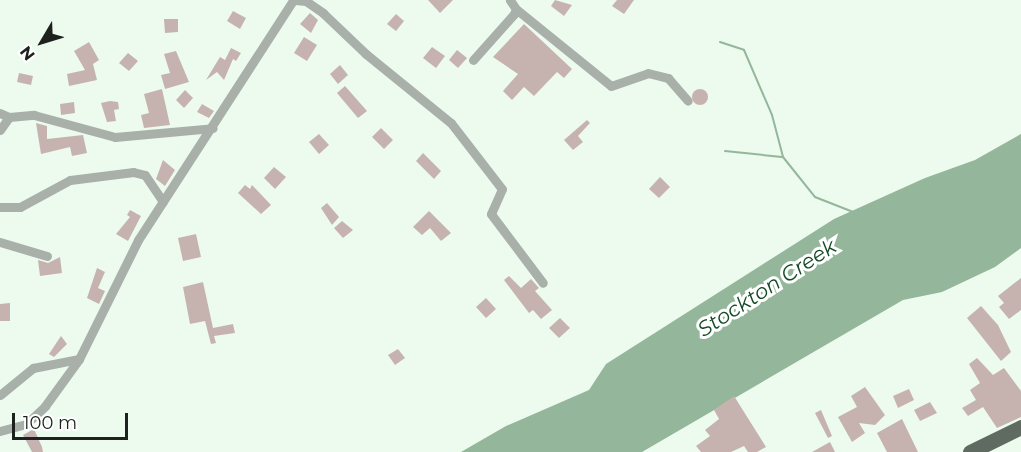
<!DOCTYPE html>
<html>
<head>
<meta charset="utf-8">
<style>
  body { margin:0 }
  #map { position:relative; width:1021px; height:452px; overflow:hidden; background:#ecfbee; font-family:Montserrat,sans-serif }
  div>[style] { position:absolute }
  .water>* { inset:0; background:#94b69b }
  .stream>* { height:2px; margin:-1px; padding:0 1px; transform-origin:1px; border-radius:1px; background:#94b69b }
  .building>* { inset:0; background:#c6b3af }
  .round { border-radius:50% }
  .minor>* { height:9px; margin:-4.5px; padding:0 4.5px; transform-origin:4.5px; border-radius:4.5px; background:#a9b0aa }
  .trunk>* { height:15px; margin:-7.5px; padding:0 7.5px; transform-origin:7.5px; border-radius:7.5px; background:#5f6b61 }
  span { translate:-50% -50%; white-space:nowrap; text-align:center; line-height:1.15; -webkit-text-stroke:6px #fff; paint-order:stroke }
  .water-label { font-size:21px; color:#134a25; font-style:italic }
  .north { position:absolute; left:12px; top:12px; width:60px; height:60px; -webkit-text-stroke:4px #fff; paint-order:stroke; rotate:232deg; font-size:16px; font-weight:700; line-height:24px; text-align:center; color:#1d221e }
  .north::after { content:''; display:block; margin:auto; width:21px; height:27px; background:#1d221e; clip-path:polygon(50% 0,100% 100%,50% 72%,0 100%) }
  .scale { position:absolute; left:12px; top:413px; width:116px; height:27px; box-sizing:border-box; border:3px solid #1d221e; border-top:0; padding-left:8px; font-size:18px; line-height:21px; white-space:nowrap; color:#1d221e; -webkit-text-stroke:4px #fff; paint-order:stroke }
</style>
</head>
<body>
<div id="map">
  <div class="water">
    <i style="clip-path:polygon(1021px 134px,1021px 248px,995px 267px,942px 292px,903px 300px,642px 452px,461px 452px,506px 426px,589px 390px,606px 364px,834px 219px,925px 178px,975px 160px)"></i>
  </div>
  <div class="stream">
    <i style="left:720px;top:42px;width:25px;rotate:18deg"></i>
    <i style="left:744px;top:50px;width:71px;rotate:66.7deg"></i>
    <i style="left:772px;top:115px;width:43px;rotate:75.3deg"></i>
    <i style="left:783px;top:157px;width:51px;rotate:51.3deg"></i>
    <i style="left:815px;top:197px;width:41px;rotate:21.5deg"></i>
    <i style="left:725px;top:151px;width:57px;rotate:6deg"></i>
  </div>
  <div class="building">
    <i style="clip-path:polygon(428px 0,453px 0,440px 13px)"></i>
    <i style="clip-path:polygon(555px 0,572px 5px,564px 16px,551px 6px)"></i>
    <i style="clip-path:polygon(617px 0,634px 0,624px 14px,612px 6px)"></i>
    <i style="clip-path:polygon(233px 11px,246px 18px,240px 29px,227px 21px)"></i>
    <i style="clip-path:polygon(310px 13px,318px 20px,311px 33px,300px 24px)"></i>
    <i style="clip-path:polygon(396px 14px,404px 21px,396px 31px,387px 24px)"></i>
    <i style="clip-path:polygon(164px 19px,178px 19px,178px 32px,165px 33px)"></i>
    <i style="clip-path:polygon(524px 24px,572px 69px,564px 78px,557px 72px,534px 96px,524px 87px,512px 100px,503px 91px,518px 74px,493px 57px)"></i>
    <i style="clip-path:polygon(304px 37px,317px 45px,307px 61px,294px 53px)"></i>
    <i style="clip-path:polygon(89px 42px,99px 60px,93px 64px,97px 80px,69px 86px,67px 74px,85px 70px,74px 51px)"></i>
    <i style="clip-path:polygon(432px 47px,445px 56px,436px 68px,423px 58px)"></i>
    <i style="clip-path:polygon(231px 48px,241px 53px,236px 61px,233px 59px,224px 80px,217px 72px,206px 80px,220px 57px,225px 60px)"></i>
    <i style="clip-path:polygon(457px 50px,467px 58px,458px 68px,449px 60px)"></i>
    <i style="clip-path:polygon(176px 51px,189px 82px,165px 89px,161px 75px,170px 73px,164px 54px)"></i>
    <i style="clip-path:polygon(128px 53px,138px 61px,129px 71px,119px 63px)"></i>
    <i style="clip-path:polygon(340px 65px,348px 75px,338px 84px,330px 74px)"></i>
    <i style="clip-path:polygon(19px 73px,33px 76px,31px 85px,17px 82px)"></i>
    <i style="clip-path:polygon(345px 86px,367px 111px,358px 118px,337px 93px)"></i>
    <i style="clip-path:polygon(162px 89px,170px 125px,144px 128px,141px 115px,149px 113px,144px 94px)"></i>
    <i class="round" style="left:692px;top:89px;width:16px;height:16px"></i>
    <i style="clip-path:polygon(185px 90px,193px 98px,184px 108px,176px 100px)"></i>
    <i style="clip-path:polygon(110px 101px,118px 102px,119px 109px,114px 110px,116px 121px,107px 122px,101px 103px)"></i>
    <i style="clip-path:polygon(74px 102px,75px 113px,61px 115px,60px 104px)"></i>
    <i style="clip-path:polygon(202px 104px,214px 111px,209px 118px,197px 112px)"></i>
    <i style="clip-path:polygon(587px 120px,590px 123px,578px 136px,583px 142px,573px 150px,564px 140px)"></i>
    <i style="clip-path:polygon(36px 123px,47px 126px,47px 139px,83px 135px,87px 153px,72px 156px,70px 147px,41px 154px)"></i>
    <i style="clip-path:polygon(381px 128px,393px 140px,384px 149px,372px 137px)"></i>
    <i style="clip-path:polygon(319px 134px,329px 145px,319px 154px,309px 142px)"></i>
    <i style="clip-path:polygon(423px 153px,441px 171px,434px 179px,416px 161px)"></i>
    <i style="clip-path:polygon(163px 160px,175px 170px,165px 186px,156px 179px)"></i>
    <i style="clip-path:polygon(274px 167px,286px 177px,275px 189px,264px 178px)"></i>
    <i style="clip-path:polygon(660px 177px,670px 187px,659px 198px,649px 189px)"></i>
    <i style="clip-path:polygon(245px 185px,250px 189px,252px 185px,271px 205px,261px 214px,238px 193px)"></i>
    <i style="clip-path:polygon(327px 203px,339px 217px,332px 225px,321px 208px)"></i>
    <i style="clip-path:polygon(130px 210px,141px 216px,128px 241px,116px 234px,130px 217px,127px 215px)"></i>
    <i style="clip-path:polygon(429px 211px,451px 233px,441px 241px,430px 228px,422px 235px,413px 227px)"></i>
    <i style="clip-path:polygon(342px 221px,353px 230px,343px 238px,334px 228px)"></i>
    <i style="clip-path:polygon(196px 234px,201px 257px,183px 261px,178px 238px)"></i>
    <i style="clip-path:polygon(60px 257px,62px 273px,40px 276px,38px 260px,48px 263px)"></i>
    <i style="clip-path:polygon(97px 268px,105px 272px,98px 288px,105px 291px,99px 304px,87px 298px)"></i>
    <i style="clip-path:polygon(509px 276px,521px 288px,531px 279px,539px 288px,535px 291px,552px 310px,541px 319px,533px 310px,529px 313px,504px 280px)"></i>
    <i style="clip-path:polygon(1021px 278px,1021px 310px,1009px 319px,999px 307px,1004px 303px,998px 296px)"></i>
    <i style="clip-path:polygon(203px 282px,213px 328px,233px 324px,235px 333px,214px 336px,216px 343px,211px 344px,205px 321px,190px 324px,183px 287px)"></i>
    <i style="clip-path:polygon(486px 298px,496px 309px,486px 318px,476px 307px)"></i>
    <i style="clip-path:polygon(10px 303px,10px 321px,0 321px,0 304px)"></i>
    <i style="clip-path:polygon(981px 306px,998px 325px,1011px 352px,1001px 361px,967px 318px)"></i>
    <i style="clip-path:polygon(560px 318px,570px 328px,559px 338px,549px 328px)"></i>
    <i style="clip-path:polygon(61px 336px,67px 344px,54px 357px,49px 354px)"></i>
    <i style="clip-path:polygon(398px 349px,405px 358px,395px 365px,388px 355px)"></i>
    <i style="clip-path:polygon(977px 358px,993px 375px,1004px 368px,1021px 391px,1021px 417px,997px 428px,983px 407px,968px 416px,962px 408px,976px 400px,970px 390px,980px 383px,969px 364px)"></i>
    <i style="clip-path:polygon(865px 387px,885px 415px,875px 425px,859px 423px,865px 433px,852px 442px,838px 417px,857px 407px,851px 396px)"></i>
    <i style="clip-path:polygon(909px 389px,914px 400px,898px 408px,893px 396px)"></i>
    <i style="clip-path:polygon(734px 396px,766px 447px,757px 452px,748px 452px,744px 446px,731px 452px,701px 452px,696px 446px,710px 436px,705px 430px,719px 419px,714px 410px)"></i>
    <i style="clip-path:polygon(930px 402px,937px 413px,920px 421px,914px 410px)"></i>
    <i style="clip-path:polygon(821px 410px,832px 436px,828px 438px,815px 413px)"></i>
    <i style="clip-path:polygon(902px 419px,918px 452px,887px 452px,877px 433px)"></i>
    <i style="clip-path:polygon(34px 429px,42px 447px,43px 452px,32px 452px,23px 435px)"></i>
    <i style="clip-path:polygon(830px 442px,835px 452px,812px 452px)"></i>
  </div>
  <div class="minor">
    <i style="left:295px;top:0;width:11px;rotate:5deg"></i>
    <i style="left:306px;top:1px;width:21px;rotate:35deg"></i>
    <i style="left:323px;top:13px;width:59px;rotate:43.6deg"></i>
    <i style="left:366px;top:54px;width:109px;rotate:39.1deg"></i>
    <i style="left:451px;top:123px;width:83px;rotate:52.3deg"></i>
    <i style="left:502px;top:189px;width:27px;rotate:114deg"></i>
    <i style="left:491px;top:214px;width:86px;rotate:53deg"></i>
    <i style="left:516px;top:9px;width:122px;rotate:39deg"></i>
    <i style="left:611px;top:86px;width:39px;rotate:-19deg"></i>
    <i style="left:648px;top:73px;width:21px;rotate:14deg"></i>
    <i style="left:668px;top:78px;width:30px;rotate:49deg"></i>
    <i style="left:473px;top:60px;width:62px;rotate:-48.3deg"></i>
    <i style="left:514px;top:14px;width:5px;rotate:-68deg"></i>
    <i style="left:516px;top:9px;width:11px;rotate:-124deg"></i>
    <i style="left:0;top:113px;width:10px;rotate:24deg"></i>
    <i style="left:9px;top:117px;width:25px;rotate:-5deg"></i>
    <i style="left:34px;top:115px;width:84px;rotate:15.2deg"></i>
    <i style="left:115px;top:137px;width:98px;rotate:-5.2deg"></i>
    <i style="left:0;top:130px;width:16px;rotate:-55deg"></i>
    <i style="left:0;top:207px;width:20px"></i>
    <i style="left:20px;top:207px;width:57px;rotate:-28.4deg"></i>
    <i style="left:70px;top:180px;width:64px;rotate:-7.2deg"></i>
    <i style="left:133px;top:172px;width:12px;rotate:14deg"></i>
    <i style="left:145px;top:175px;width:32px;rotate:56deg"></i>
    <i style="left:0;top:242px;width:49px;rotate:16.6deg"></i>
    <i style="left:0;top:395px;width:43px;rotate:-39.3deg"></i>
    <i style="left:33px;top:368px;width:47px;rotate:-11.1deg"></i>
    <i style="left:0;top:431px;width:27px;rotate:-15deg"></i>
    <i style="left:26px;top:424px;width:26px;rotate:-43deg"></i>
    <i style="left:45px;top:406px;width:58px;rotate:-54.1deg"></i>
    <i style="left:79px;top:359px;width:133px;rotate:-63.6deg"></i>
    <i style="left:138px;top:240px;width:286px;rotate:-57.1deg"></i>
  </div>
  <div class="trunk">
    <i style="left:970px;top:452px;width:57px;rotate:-26.1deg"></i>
  </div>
  <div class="water-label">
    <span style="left:767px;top:288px;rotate:-33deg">Stockton Creek</span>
  </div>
  <div class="north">N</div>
  <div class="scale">100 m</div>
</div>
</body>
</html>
